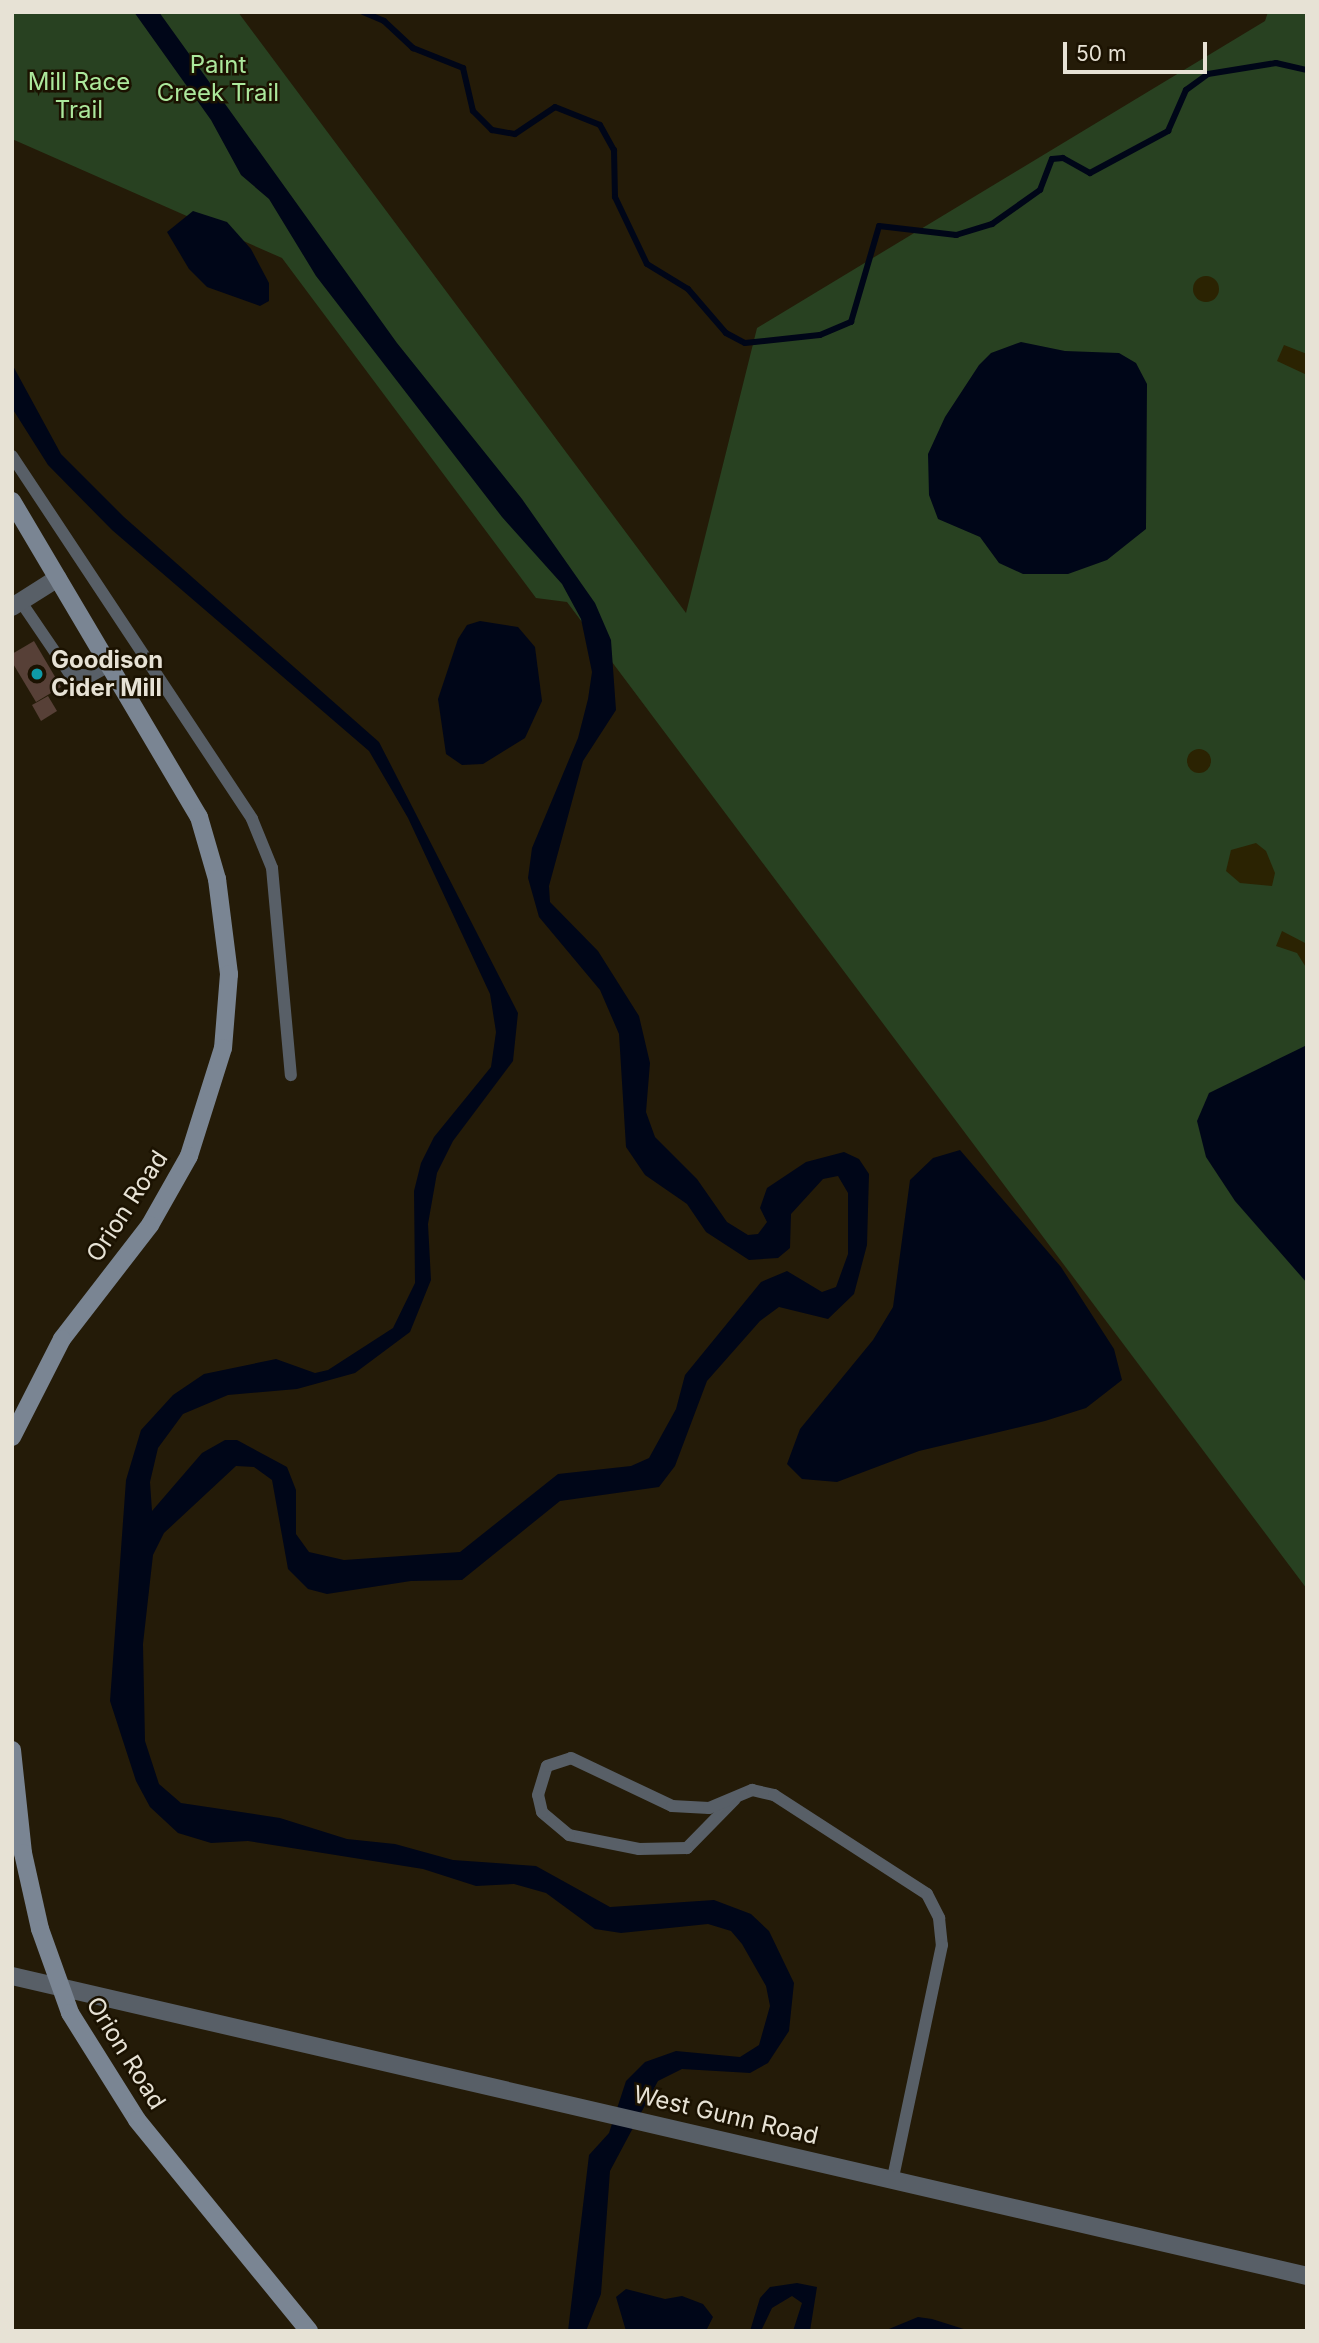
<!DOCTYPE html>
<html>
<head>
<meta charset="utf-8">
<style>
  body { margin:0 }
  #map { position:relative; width:1319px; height:2343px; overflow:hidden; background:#241b08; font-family:Inter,sans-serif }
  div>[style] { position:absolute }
  .green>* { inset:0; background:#284121 }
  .sand>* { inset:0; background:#2b2302 }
  .round { border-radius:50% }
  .water>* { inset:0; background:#000618 }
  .stream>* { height:6px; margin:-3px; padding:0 3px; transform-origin:3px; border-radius:3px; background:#000618 }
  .building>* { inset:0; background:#574037 }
  .lane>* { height:12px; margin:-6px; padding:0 6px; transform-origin:6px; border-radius:6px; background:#585f67 }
  .street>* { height:18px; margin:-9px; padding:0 9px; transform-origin:9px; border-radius:9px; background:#585f67 }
  .secondary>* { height:18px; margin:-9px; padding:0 9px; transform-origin:9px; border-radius:9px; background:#7a8593 }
  .dots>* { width:19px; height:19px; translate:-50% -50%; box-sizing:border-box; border:4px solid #1b1201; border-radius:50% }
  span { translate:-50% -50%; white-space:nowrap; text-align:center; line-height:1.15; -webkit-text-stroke:5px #1b1201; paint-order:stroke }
  .park-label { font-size:24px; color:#ace89c }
  .poi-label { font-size:24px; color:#e7e2d5; font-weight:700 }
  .left { translate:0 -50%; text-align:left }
  .street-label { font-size:24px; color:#e7e2d5 }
  .frame { position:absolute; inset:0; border:14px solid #e7e2d5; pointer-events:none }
  .scale { position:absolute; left:1063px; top:42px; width:144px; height:32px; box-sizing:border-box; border:4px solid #e7e2d5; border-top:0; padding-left:9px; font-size:21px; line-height:24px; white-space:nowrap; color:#e7e2d5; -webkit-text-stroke:5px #1b1201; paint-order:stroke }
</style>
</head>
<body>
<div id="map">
  <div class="green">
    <i style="clip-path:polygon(12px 12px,238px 12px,686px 613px,757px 328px,1265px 21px,1268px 12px,1307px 12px,1307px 1589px,567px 602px,536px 598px,282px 258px,12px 139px)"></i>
  </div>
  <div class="sand">
    <i class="round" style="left:1193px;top:276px;width:26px;height:26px"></i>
    <i style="clip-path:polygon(1284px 345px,1307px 354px,1307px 375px,1277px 361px)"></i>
    <i class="round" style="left:1187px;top:749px;width:24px;height:24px"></i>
    <i style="clip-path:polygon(1256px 843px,1266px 851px,1275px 873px,1272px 886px,1240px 883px,1226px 871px,1231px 850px)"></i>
    <i style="clip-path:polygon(1282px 931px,1307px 944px,1307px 969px,1297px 953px,1276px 946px)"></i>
  </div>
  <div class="water">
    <i style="clip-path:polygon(134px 12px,159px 12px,397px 343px,522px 499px,595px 603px,611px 640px,616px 710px,583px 761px,549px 886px,550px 902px,598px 951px,639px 1016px,650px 1063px,646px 1112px,655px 1137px,697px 1179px,727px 1222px,748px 1235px,758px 1234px,767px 1222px,760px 1208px,767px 1188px,806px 1162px,844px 1152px,859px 1159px,869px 1174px,867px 1245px,854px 1294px,828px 1319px,779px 1307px,760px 1321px,707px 1381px,675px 1466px,659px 1487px,560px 1501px,462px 1580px,411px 1581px,327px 1594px,308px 1589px,288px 1569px,272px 1480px,254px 1467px,236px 1466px,164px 1533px,153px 1555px,143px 1644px,145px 1741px,159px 1784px,181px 1803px,280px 1818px,347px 1839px,395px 1844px,453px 1860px,536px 1866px,610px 1907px,714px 1900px,751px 1914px,769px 1931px,794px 1983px,789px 2031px,768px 2063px,750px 2073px,682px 2069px,658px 2081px,610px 2171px,601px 2294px,586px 2331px,568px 2331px,589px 2155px,609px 2133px,626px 2081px,645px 2062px,676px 2051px,740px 2057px,759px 2045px,770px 2006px,766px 1986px,742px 1944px,731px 1931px,708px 1924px,621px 1933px,595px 1929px,546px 1893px,514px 1884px,476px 1886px,423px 1869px,248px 1841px,211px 1843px,178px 1833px,150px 1807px,136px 1781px,110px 1701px,126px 1480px,141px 1430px,173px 1395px,204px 1374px,276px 1359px,315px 1373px,328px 1370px,393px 1328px,415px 1283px,414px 1191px,421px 1163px,434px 1137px,491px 1067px,496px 1032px,490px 994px,408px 818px,369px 751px,112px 530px,48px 465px,12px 408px,12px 364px,61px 454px,124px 517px,379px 742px,518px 1013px,513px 1061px,453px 1141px,437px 1173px,428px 1224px,431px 1280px,410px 1332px,355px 1373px,297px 1389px,228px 1395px,183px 1414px,158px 1448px,150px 1482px,152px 1511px,202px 1453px,225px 1440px,237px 1440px,287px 1467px,296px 1490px,296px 1534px,309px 1552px,344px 1560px,460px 1552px,558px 1474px,631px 1466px,649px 1458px,676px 1409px,685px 1375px,761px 1282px,787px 1271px,822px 1292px,836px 1287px,848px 1254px,848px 1193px,838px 1176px,823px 1179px,791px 1214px,790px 1248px,778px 1258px,749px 1260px,706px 1232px,687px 1204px,645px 1175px,626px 1147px,619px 1034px,600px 990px,539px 917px,528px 878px,532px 848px,578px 738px,588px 699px,592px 672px,581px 619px,562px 584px,502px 517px,316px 276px,269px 199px,241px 175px,211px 120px)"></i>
    <i style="clip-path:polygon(193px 211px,227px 222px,251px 249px,269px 283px,269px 301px,260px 306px,207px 287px,189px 269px,167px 232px)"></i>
    <i style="clip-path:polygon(1021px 342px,1065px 351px,1119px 353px,1136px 363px,1147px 384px,1146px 529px,1107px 560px,1068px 574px,1023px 574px,999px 563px,980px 537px,938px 519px,929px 495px,928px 454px,945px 417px,979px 365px,991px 353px)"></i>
    <i style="clip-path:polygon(480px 621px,518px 627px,535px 647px,542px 701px,525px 738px,483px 764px,462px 765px,446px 754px,438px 699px,458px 639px,467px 625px)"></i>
    <i style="clip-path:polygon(1307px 1045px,1307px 1283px,1235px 1201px,1206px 1157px,1197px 1121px,1209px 1093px)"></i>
    <i style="clip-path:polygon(960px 1150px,1061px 1267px,1114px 1349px,1122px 1380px,1086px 1408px,1045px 1421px,919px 1451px,837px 1482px,802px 1479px,787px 1464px,800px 1429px,873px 1340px,893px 1307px,910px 1180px,933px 1158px)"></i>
    <i style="clip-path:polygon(797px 2283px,817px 2287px,810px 2331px,793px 2331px,802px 2303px,792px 2296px,772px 2308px,761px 2331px,750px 2331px,760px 2298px,770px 2287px)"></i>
    <i style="clip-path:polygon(626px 2289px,665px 2299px,682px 2296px,703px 2304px,713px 2317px,706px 2331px,626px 2331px,616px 2297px)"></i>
    <i style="clip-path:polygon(918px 2317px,932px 2319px,970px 2331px,884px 2331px)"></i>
  </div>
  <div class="stream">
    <i style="left:363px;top:12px;width:23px;rotate:23deg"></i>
    <i style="left:384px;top:21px;width:40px;rotate:43deg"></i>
    <i style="left:413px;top:48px;width:54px;rotate:21.8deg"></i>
    <i style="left:463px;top:68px;width:44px;rotate:76.9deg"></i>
    <i style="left:473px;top:111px;width:27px;rotate:45deg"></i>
    <i style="left:492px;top:130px;width:23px;rotate:10deg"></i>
    <i style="left:515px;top:134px;width:48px;rotate:-34deg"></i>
    <i style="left:555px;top:107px;width:48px;rotate:21.8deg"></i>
    <i style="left:600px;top:125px;width:29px;rotate:61deg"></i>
    <i style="left:614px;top:150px;width:47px;rotate:88.8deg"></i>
    <i style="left:615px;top:197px;width:74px;rotate:64.5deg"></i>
    <i style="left:647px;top:264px;width:48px;rotate:31.4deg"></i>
    <i style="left:688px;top:289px;width:58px;rotate:49.2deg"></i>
    <i style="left:726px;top:333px;width:21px;rotate:28deg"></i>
    <i style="left:745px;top:343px;width:75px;rotate:-6.1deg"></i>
    <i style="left:820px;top:335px;width:34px;rotate:-23deg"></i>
    <i style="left:851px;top:322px;width:100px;rotate:-73.7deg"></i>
    <i style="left:879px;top:226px;width:78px;rotate:6.7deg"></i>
    <i style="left:956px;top:235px;width:38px;rotate:-17deg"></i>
    <i style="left:992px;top:224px;width:59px;rotate:-35.3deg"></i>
    <i style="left:1040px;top:190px;width:33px;rotate:-69deg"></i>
    <i style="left:1052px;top:159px;width:11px;rotate:-5deg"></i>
    <i style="left:1063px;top:158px;width:31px;rotate:29deg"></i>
    <i style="left:1090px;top:173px;width:89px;rotate:-28.3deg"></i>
    <i style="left:1168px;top:131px;width:45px;rotate:-66.3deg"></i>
    <i style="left:1186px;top:90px;width:27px;rotate:-36deg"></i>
    <i style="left:1208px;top:74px;width:69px;rotate:-9.2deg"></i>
    <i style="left:1276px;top:63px;width:32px;rotate:13deg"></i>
  </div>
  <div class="building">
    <i style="clip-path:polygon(34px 641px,61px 687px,36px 702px,12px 662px,12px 654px)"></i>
    <i style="clip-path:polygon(48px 696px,57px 711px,41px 721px,32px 705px)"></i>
  </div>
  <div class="lane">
    <i style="left:12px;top:456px;width:435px;rotate:56.5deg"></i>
    <i style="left:252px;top:819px;width:53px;rotate:67.8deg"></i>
    <i style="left:272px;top:868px;width:208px;rotate:84.8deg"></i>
    <i style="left:21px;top:602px;width:87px;rotate:55.8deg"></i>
    <i style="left:70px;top:674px;width:21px;rotate:5deg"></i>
    <i style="left:91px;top:676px;width:25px;rotate:-29deg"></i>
    <i style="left:735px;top:1799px;width:69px;rotate:134.4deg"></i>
    <i style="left:687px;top:1848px;width:48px;rotate:178.8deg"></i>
    <i style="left:639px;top:1849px;width:71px;rotate:-168.7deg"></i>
    <i style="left:569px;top:1835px;width:35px;rotate:-140deg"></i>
    <i style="left:542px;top:1812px;width:17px;rotate:-103deg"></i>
    <i style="left:538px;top:1795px;width:30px;rotate:-73deg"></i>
    <i style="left:547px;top:1766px;width:25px;rotate:-18deg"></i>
    <i style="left:571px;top:1758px;width:112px;rotate:25.4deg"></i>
    <i style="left:672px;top:1806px;width:37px;rotate:3deg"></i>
    <i style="left:709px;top:1808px;width:47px;rotate:-22.7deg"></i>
    <i style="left:752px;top:1790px;width:23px;rotate:13deg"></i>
    <i style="left:774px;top:1795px;width:182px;rotate:32.9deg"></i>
    <i style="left:927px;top:1894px;width:27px;rotate:63deg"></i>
    <i style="left:939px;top:1918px;width:27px;rotate:84deg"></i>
    <i style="left:942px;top:1945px;width:238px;rotate:101.9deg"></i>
  </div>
  <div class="street">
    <i style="left:12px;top:607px;width:54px;rotate:-32.2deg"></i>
    <i style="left:12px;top:1976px;width:1329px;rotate:13.04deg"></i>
  </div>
  <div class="secondary">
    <i style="left:12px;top:501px;width:367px;rotate:59.4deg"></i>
    <i style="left:199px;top:817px;width:65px;rotate:73.8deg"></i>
    <i style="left:217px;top:879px;width:96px;rotate:82.8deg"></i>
    <i style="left:229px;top:974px;width:74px;rotate:94.6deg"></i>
    <i style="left:223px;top:1048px;width:113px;rotate:107.5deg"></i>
    <i style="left:189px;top:1156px;width:79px;rotate:119.5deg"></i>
    <i style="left:150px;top:1225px;width:144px;rotate:127.7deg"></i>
    <i style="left:62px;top:1339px;width:110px;rotate:117deg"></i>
    <i style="left:12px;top:1750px;width:104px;rotate:83.9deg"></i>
    <i style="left:23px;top:1853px;width:78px;rotate:77.4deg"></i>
    <i style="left:40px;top:1929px;width:89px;rotate:70.3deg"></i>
    <i style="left:70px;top:2013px;width:126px;rotate:57.9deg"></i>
    <i style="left:137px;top:2120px;width:272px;rotate:50.8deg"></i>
  </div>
  <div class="dots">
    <i style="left:37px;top:674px;background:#0f9aa8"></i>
  </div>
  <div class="park-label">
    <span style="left:218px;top:79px">Paint<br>Creek Trail</span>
    <span style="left:79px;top:96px">Mill Race<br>Trail</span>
  </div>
  <div class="poi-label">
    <span class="left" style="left:51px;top:674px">Goodison<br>Cider Mill</span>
  </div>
  <div class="street-label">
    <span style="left:127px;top:1206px;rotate:-57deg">Orion Road</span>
    <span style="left:126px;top:2053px;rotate:58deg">Orion Road</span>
    <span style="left:726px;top:2115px;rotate:13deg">West Gunn Road</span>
  </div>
  <div class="frame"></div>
  <div class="scale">50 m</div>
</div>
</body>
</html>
